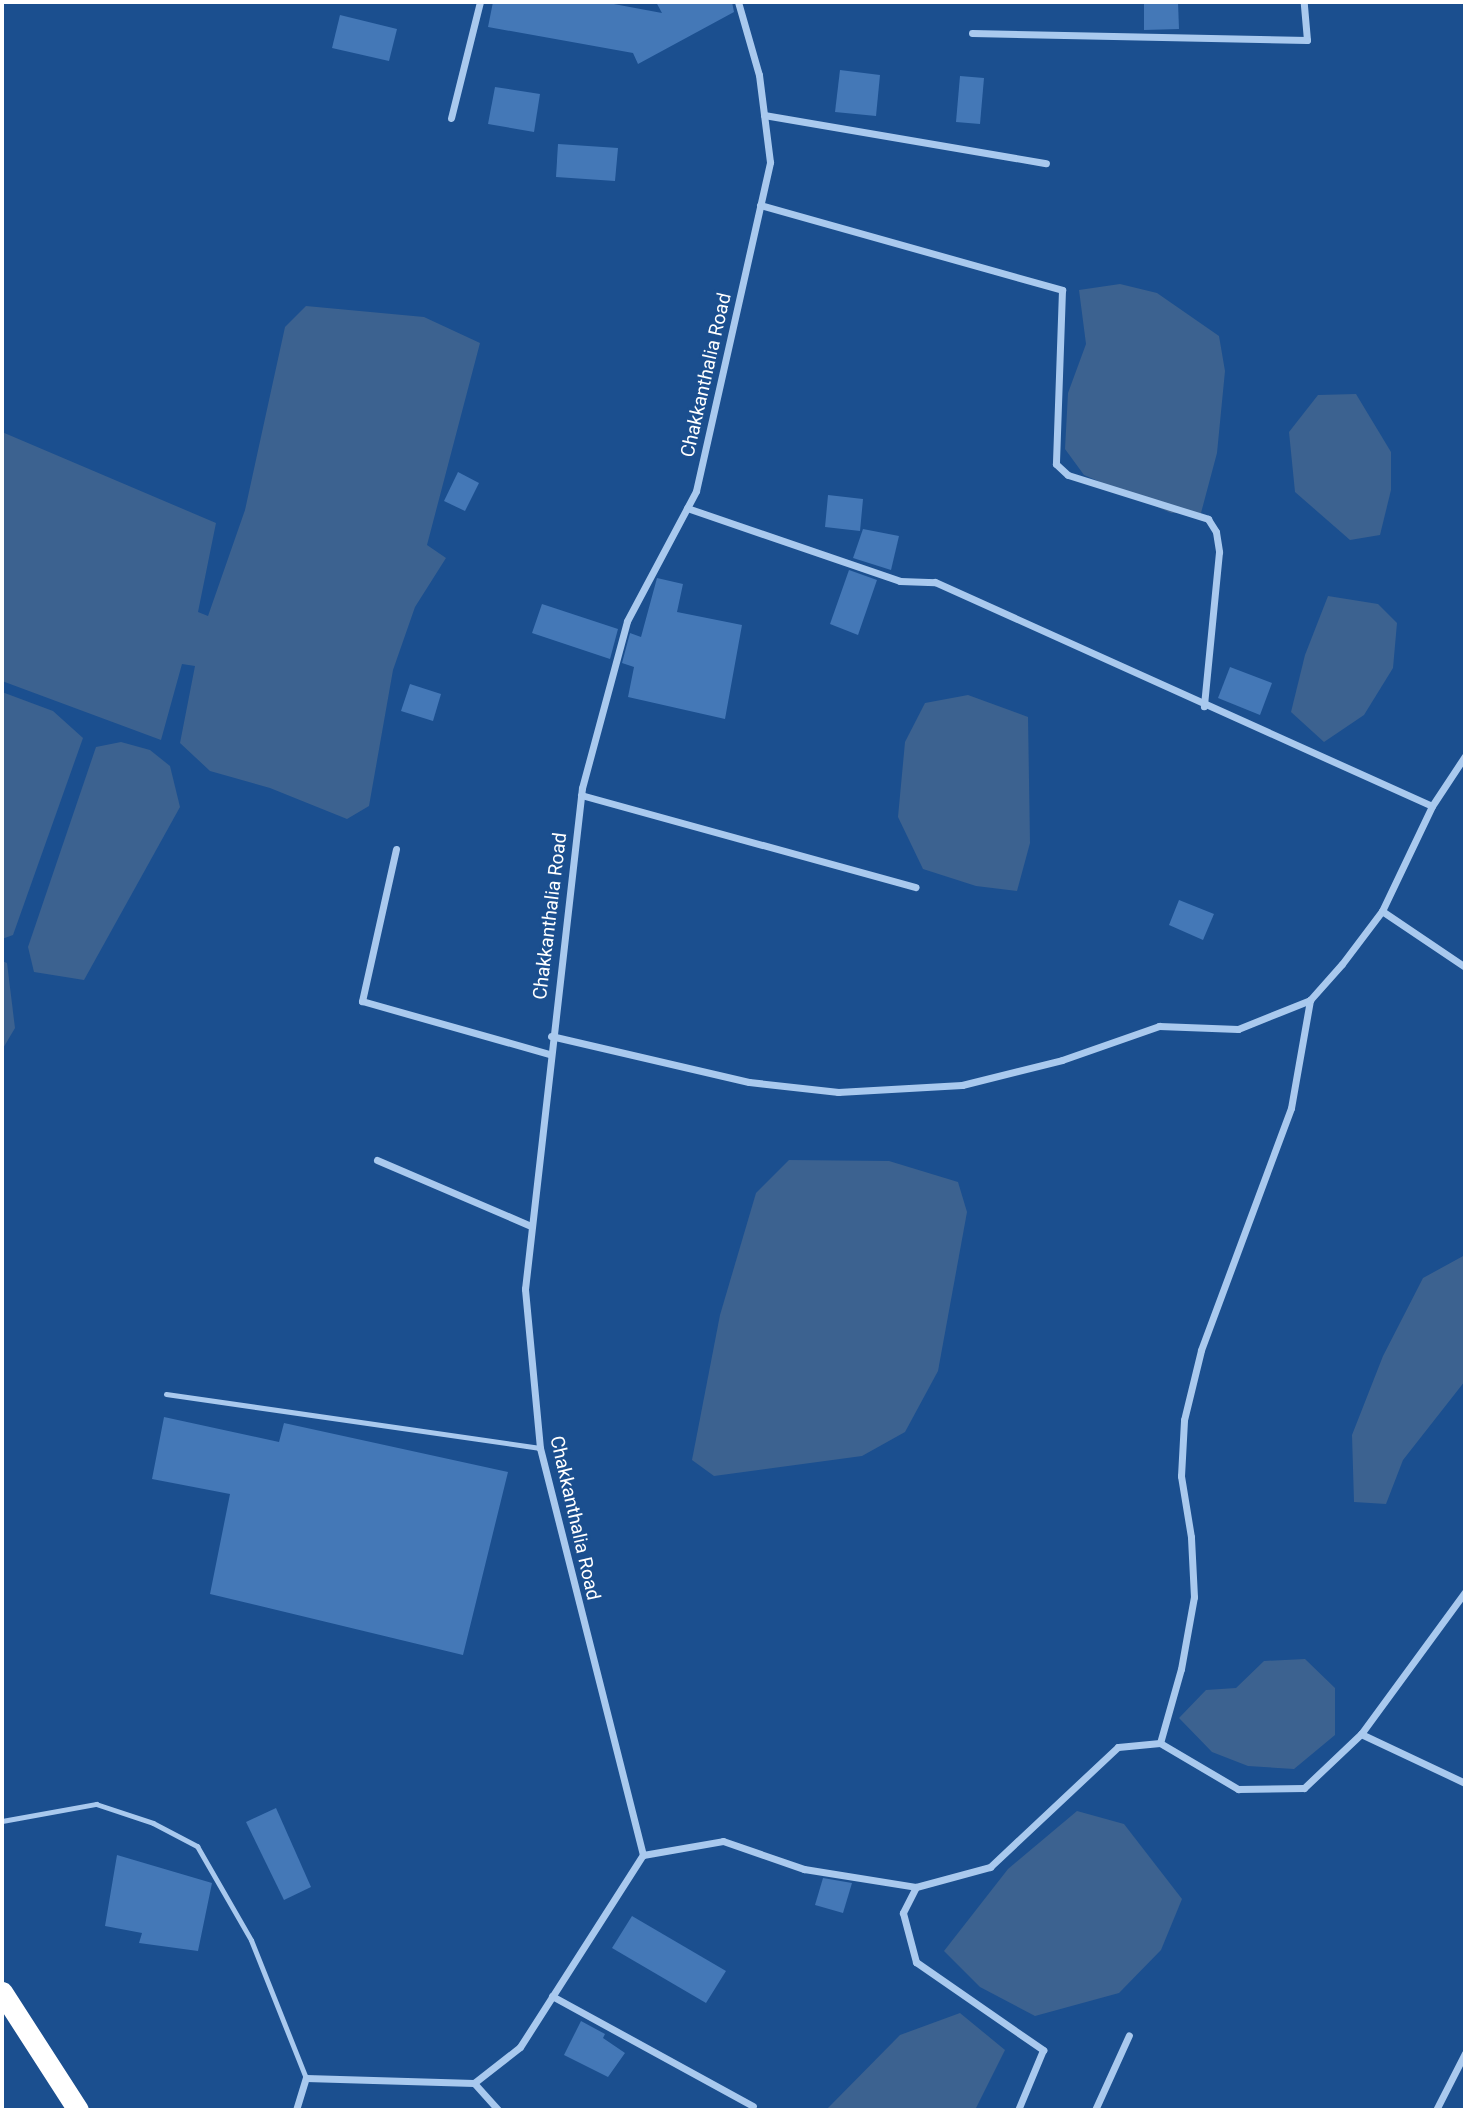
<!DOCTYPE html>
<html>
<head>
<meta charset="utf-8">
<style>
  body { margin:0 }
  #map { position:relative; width:1467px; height:2112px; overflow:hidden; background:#1b4f8f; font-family:Roboto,sans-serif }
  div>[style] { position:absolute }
  .water>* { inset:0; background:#3c6290 }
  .building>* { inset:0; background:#4478b7 }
  .lane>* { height:5px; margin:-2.5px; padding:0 2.5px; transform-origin:2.5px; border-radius:2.5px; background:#a9c9ee }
  .street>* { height:7px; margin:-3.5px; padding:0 3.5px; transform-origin:3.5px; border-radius:3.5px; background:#a9c9ee }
  .highway>* { height:21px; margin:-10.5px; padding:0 10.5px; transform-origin:10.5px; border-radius:10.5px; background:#fff }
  span { translate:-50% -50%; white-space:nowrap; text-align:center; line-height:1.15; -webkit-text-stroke:5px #1b4f8f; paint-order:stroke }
  .street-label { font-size:19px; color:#fff }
  .frame { position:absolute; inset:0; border:4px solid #fff; pointer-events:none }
</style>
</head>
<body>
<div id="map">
  <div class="water">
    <i style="clip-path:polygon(1120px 284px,1157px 293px,1219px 336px,1225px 371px,1217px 453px,1201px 513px,1171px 513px,1084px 475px,1065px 449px,1068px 393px,1086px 344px,1079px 290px)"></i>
    <i style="clip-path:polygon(306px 306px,424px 317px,480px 343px,427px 545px,446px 558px,415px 607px,393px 670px,369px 806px,347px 819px,270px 788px,210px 771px,180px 743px,195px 666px,182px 664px,161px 740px,2px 681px,2px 432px,216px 523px,198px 612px,208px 616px,245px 510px,285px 327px)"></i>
    <i style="clip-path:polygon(1356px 394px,1391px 452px,1391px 490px,1380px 535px,1350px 540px,1295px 492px,1289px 432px,1318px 395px)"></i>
    <i style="clip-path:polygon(1328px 596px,1378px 604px,1397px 623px,1393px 668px,1364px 715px,1324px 742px,1291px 712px,1305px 655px)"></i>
    <i style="clip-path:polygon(2px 692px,53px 711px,83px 738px,13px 935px,2px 939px)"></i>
    <i style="clip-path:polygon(968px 695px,1028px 717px,1030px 843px,1017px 891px,976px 886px,923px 869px,898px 817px,905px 742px,925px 703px)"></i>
    <i style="clip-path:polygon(121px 742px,150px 750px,170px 766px,180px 807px,84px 980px,34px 972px,28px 947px,96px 747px)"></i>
    <i style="clip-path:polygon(2px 961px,7px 963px,15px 1028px,2px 1050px)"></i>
    <i style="clip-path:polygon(789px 1160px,889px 1161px,958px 1182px,967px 1212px,938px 1371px,905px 1432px,862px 1456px,714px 1476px,692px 1460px,720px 1315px,756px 1193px)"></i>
    <i style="clip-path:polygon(1465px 1255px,1465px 1381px,1403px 1460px,1386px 1504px,1354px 1502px,1352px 1435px,1383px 1356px,1423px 1278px)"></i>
    <i style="clip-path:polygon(1305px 1659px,1335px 1688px,1335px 1735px,1294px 1769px,1248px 1766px,1212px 1752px,1179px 1718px,1206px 1690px,1236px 1688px,1264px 1661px)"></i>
    <i style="clip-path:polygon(1077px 1811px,1124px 1824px,1182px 1899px,1161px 1950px,1119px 1993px,1035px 2016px,980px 1987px,944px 1951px,1008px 1869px)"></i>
    <i style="clip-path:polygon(960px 2013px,1005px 2050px,975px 2110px,826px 2110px,900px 2035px)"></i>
  </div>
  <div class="building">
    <i style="clip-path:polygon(493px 2px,603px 2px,662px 13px,656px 2px,732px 2px,734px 12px,638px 64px,633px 53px,488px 27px)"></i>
    <i style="clip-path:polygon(1144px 2px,1178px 2px,1179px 29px,1144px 30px)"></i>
    <i style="clip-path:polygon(340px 15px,397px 29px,389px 61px,332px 48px)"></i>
    <i style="clip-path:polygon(840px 70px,880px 75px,876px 116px,835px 112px)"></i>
    <i style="clip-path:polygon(960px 76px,984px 78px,980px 124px,956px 122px)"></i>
    <i style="clip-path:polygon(495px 87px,540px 94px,534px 132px,488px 124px)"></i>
    <i style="clip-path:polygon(558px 144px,618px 148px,615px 181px,556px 177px)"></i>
    <i style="clip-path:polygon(458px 472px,479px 483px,465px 511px,444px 501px)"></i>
    <i style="clip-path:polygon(828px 495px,863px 499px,860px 531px,825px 527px)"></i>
    <i style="clip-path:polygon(863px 529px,899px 536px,891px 570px,853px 558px)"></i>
    <i style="clip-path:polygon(849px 570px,877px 580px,858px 635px,830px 624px)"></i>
    <i style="clip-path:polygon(657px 578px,683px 584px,677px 612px,742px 625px,725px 719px,628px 697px,634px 667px,622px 663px,630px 633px,641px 637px)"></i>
    <i style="clip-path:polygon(542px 604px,618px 629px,610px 659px,532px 633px)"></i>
    <i style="clip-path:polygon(1230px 667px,1272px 683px,1260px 715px,1218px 698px)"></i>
    <i style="clip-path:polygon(410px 684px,441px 694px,433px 721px,401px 711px)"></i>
    <i style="clip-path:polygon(1179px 900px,1214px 914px,1203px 940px,1169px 925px)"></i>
    <i style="clip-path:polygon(164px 1417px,279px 1442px,284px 1423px,508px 1472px,463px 1655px,210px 1594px,230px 1494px,152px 1479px)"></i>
    <i style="clip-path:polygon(276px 1808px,311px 1887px,284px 1900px,246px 1822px)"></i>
    <i style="clip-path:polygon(117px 1855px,212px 1883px,198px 1951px,139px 1943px,142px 1933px,105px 1926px)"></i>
    <i style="clip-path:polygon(823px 1878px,852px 1883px,843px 1913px,815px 1905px)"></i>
    <i style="clip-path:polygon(632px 1916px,726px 1971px,706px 2003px,612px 1948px)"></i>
    <i style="clip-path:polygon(581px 2021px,605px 2034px,603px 2038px,625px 2053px,608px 2077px,564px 2055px)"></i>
  </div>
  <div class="lane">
    <i style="left:166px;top:1394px;width:378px;rotate:8.2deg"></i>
    <i style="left:2px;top:1821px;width:96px;rotate:-10.3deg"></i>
    <i style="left:96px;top:1804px;width:60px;rotate:18.4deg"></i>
    <i style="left:153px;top:1823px;width:50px;rotate:27.6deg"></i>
    <i style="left:197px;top:1846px;width:108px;rotate:60.1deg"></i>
    <i style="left:251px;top:1940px;width:149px;rotate:68.3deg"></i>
  </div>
  <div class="street">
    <i style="left:972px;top:33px;width:335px;rotate:1.2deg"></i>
    <i style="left:1307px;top:40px;width:38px;rotate:-95deg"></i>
    <i style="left:764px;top:115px;width:286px;rotate:9.7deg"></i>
    <i style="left:451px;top:118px;width:120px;rotate:-76deg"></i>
    <i style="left:760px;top:205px;width:314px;rotate:15.7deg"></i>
    <i style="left:1062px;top:290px;width:174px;rotate:92deg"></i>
    <i style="left:1056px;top:464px;width:16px;rotate:43deg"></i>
    <i style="left:1068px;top:475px;width:147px;rotate:17.4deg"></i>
    <i style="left:1208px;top:519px;width:15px;rotate:58deg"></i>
    <i style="left:1216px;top:532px;width:20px;rotate:81deg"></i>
    <i style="left:1219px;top:552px;width:155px;rotate:95.6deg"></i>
    <i style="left:687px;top:508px;width:225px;rotate:18.9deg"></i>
    <i style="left:900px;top:581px;width:35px;rotate:2deg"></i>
    <i style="left:935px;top:582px;width:545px;rotate:24.26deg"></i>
    <i style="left:581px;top:795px;width:347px;rotate:15.4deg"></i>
    <i style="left:396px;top:849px;width:156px;rotate:102.6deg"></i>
    <i style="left:362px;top:1001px;width:194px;rotate:15.8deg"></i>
    <i style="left:1382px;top:911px;width:100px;rotate:34deg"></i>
    <i style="left:551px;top:1036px;width:203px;rotate:13.1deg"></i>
    <i style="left:749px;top:1082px;width:90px;rotate:6.4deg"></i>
    <i style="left:838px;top:1092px;width:124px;rotate:-3.2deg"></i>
    <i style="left:962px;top:1085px;width:103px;rotate:-14deg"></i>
    <i style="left:1062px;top:1060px;width:103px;rotate:-19.3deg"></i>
    <i style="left:1159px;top:1026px;width:79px;rotate:2.2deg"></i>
    <i style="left:1238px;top:1029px;width:78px;rotate:-21.9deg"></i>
    <i style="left:1310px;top:1000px;width:48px;rotate:-48.4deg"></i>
    <i style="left:1342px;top:964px;width:66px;rotate:-53deg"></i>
    <i style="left:1382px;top:911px;width:116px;rotate:-64.5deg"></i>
    <i style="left:1432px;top:806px;width:60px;rotate:-56.6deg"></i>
    <i style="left:377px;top:1160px;width:168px;rotate:23.2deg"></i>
    <i style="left:1361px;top:1734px;width:115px;rotate:25.2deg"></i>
    <i style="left:1160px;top:1743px;width:77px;rotate:-74.2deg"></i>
    <i style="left:1181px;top:1669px;width:73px;rotate:-79.8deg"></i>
    <i style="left:1194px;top:1597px;width:60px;rotate:-92.9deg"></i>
    <i style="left:1191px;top:1537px;width:62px;rotate:-99.3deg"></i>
    <i style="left:1181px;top:1476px;width:56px;rotate:-86.9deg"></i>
    <i style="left:1184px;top:1420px;width:72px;rotate:-76.3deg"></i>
    <i style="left:1201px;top:1350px;width:258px;rotate:-69.6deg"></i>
    <i style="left:1291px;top:1108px;width:110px;rotate:-80deg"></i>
    <i style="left:643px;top:1855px;width:420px;rotate:-104.2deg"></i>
    <i style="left:540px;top:1448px;width:160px;rotate:-95.4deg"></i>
    <i style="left:525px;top:1289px;width:504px;rotate:-83.51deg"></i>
    <i style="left:582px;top:788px;width:173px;rotate:-74.9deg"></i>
    <i style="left:627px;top:621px;width:147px;rotate:-62deg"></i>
    <i style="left:696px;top:491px;width:337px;rotate:-77.3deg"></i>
    <i style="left:770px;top:162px;width:88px;rotate:-97.2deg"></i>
    <i style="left:759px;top:75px;width:76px;rotate:-106deg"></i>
    <i style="left:916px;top:1887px;width:29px;rotate:117deg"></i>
    <i style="left:903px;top:1913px;width:51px;rotate:75.1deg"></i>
    <i style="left:916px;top:1962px;width:155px;rotate:34.7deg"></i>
    <i style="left:1043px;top:2050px;width:65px;rotate:112.6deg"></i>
    <i style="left:552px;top:1996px;width:229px;rotate:28.7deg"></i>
    <i style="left:474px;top:2083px;width:36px;rotate:48deg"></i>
    <i style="left:296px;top:2110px;width:34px;rotate:-73deg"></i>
    <i style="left:306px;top:2078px;width:168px;rotate:1.7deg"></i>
    <i style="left:474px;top:2083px;width:58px;rotate:-38deg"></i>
    <i style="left:520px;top:2047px;width:228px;rotate:-57.4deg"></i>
    <i style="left:643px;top:1855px;width:81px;rotate:-9.9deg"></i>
    <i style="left:723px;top:1841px;width:86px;rotate:19.1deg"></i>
    <i style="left:804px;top:1869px;width:113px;rotate:9.1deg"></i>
    <i style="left:916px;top:1887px;width:77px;rotate:-15.1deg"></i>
    <i style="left:990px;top:1867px;width:175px;rotate:-43.2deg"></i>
    <i style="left:1118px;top:1747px;width:42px;rotate:-5.4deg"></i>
    <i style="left:1160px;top:1743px;width:91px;rotate:30.5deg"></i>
    <i style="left:1238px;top:1789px;width:66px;rotate:-0.9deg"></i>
    <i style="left:1304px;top:1788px;width:79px;rotate:-43.5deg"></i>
    <i style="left:1361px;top:1734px;width:176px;rotate:-53.8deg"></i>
    <i style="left:1095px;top:2110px;width:82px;rotate:-65.6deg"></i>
    <i style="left:1436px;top:2110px;width:64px;rotate:-63deg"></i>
  </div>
  <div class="highway">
    <i style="left:2px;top:1992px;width:140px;rotate:57.2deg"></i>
  </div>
  <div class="street-label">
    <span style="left:706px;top:375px;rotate:-77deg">Chakkanthalia Road</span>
    <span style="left:550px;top:916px;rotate:-83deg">Chakkanthalia Road</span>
    <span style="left:575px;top:1518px;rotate:77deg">Chakkanthalia Road</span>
  </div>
  <div class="frame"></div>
</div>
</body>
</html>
